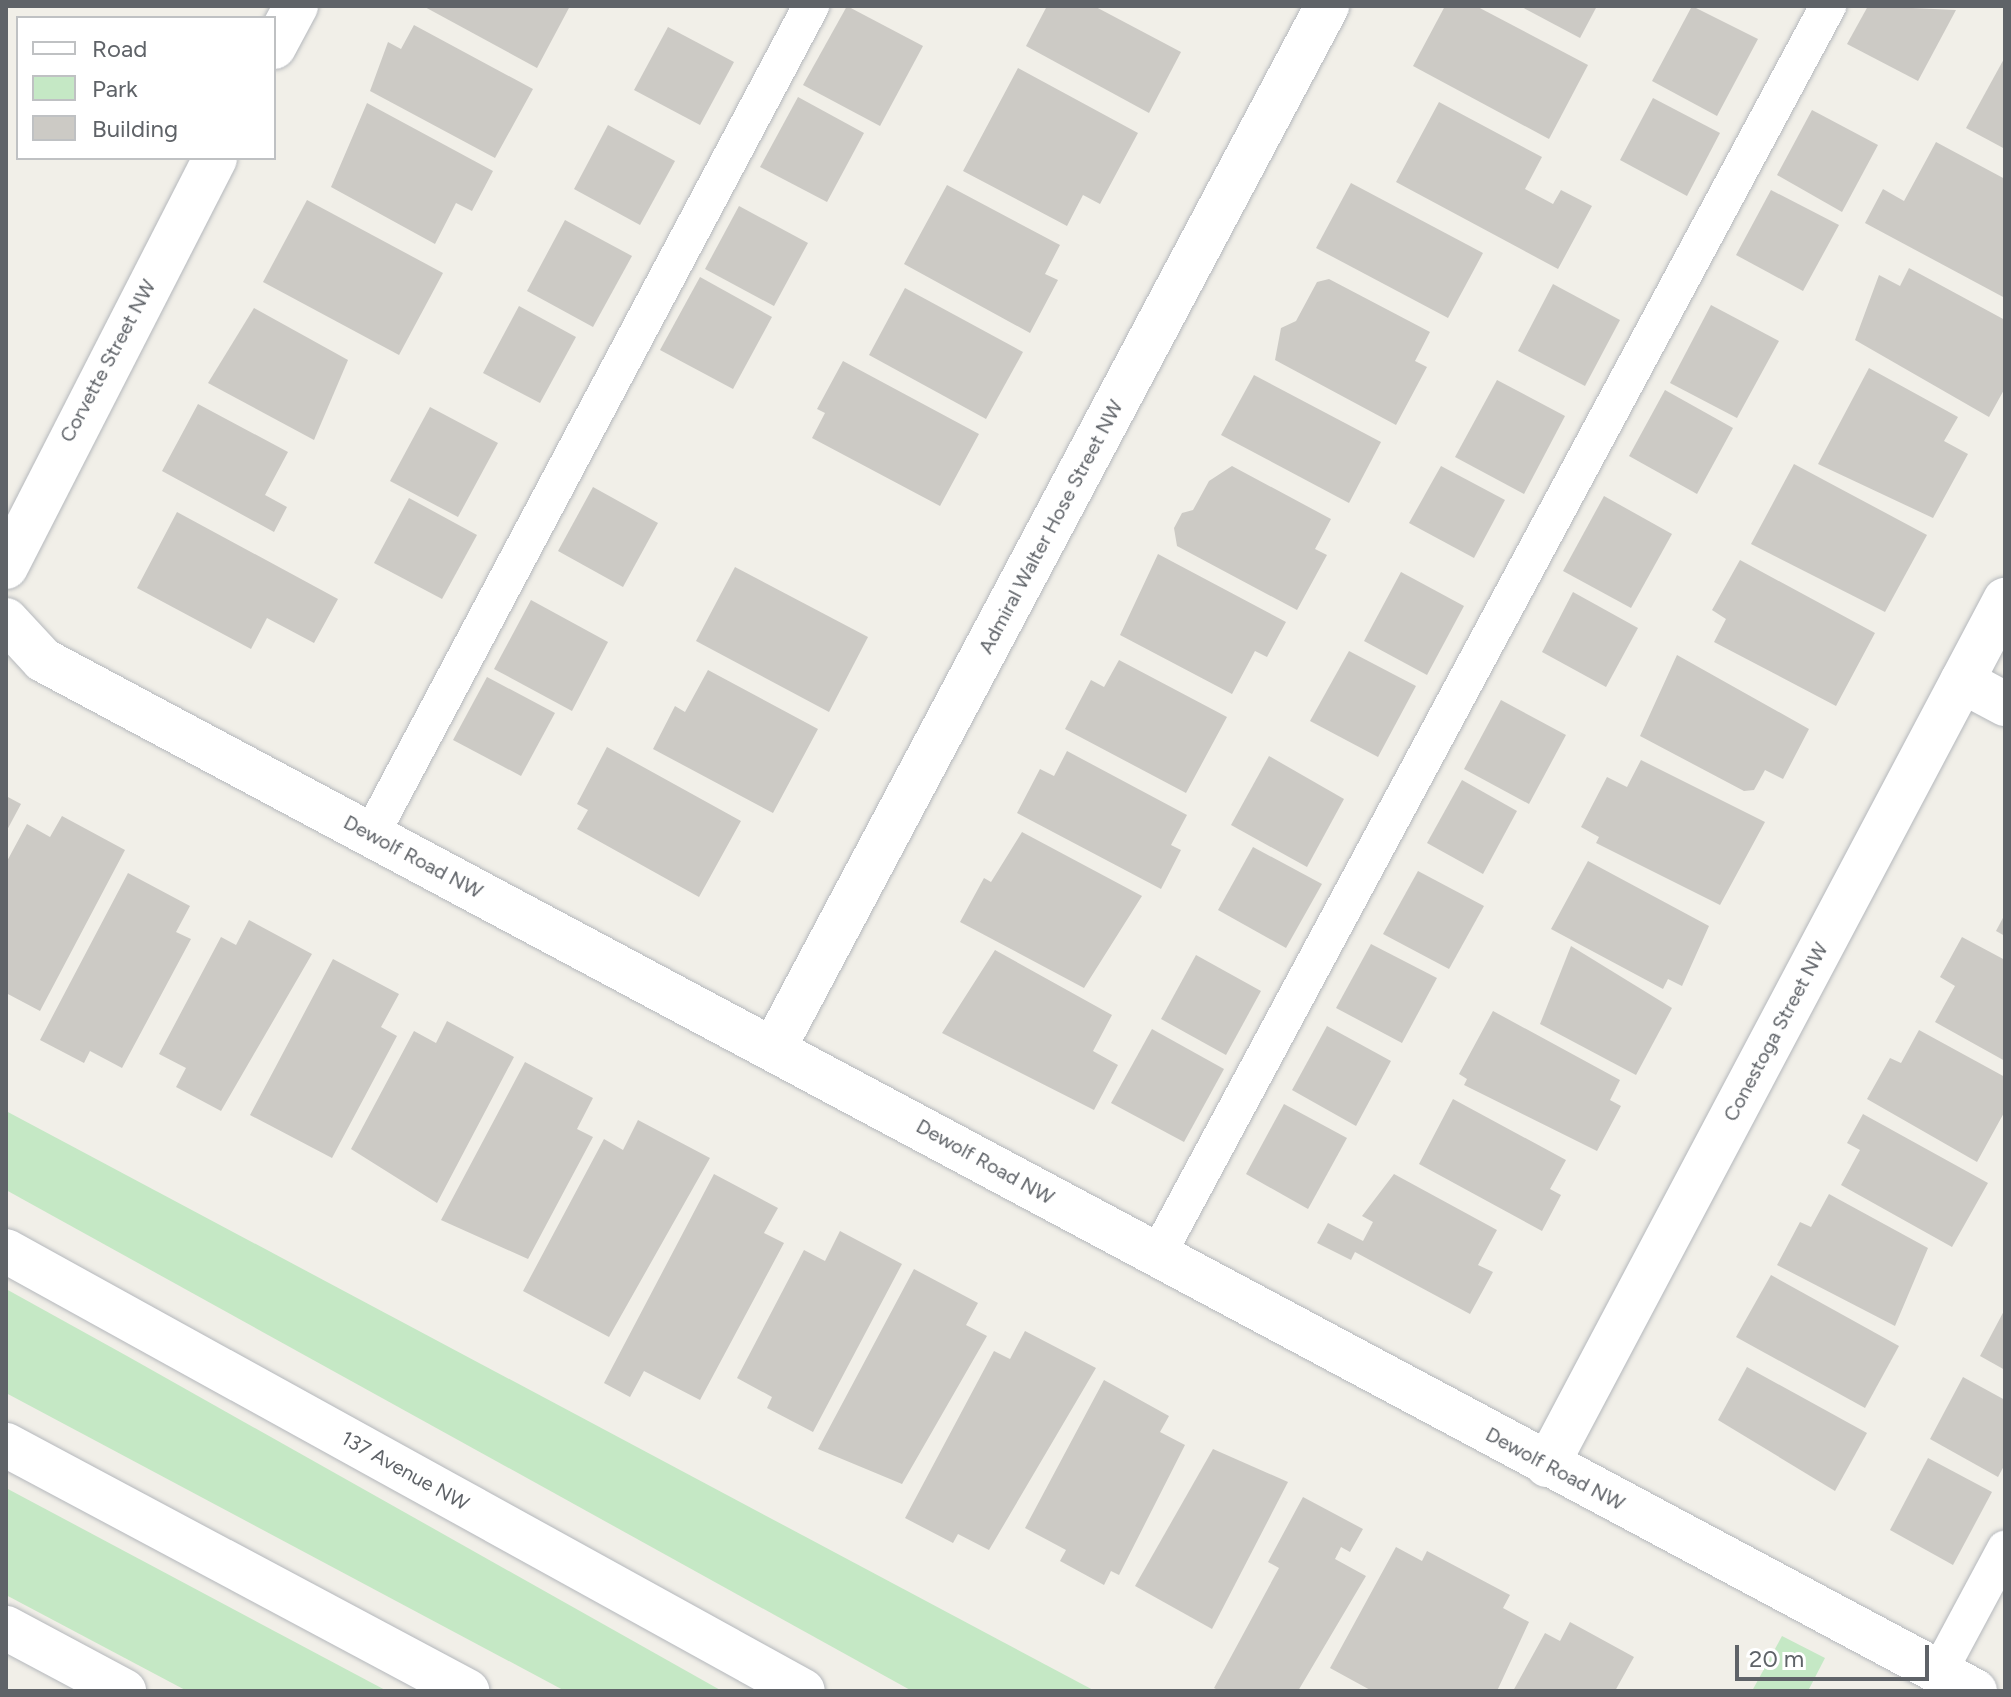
<!DOCTYPE html>
<html>
<head>
<meta charset="utf-8">
<style>
  body { margin:0 }
  #map { position:relative; width:2011px; height:1697px; overflow:hidden; background:#f1efe8; font-family:Figtree,sans-serif }
  div>[style] { position:absolute }
  .green>* { inset:0; background:#c5e8c5 }
  .building>* { inset:0; background:#cccac5 }
  .roads { filter:drop-shadow(0 0 2px #b5b8bc) drop-shadow(0 0 2px #b5b8bc) }
  .service>* { height:36px; margin:-18px; padding:0 18px; transform-origin:18px; border-radius:18px; background:#fff }
  .minor>* { height:44px; margin:-22px; padding:0 22px; transform-origin:22px; border-radius:22px; background:#fff }
  .secondary>* { height:44px; margin:-22px; padding:0 22px; transform-origin:22px; border-radius:22px; background:#fff }
  span { translate:-50% -50%; white-space:nowrap; text-align:center; line-height:1.15; -webkit-text-stroke:6px #fff; paint-order:stroke }
  .street-label { font-size:20px; color:#5f6368 }
  .frame { position:absolute; inset:0; border:8px solid #5f6368; pointer-events:none }
  .legend { position:absolute; left:16px; top:16px; width:260px; height:144px; box-sizing:border-box; background:#fff; border:2px solid #bfc1c3; margin:0; padding:10px 14px; list-style:none; font-size:24px; color:#5f6368 }
  .legend li { display:flex; align-items:center; gap:16px; height:40px }
  .legend b { width:40px; border:2px solid #bfc1c3 }
  .scale { position:absolute; left:1735px; top:1645px; width:194px; height:36px; box-sizing:border-box; border:4px solid #5f6368; border-top:0; padding-left:10px; font-size:24px; line-height:28px; white-space:nowrap; color:#5f6368; -webkit-text-stroke:6px #fff; paint-order:stroke }
</style>
</head>
<body>
<div id="map">
  <div class="green">
    <i style="clip-path:polygon(6px 1111px,1095px 1691px,912px 1691px,6px 1190px)"></i>
    <i style="clip-path:polygon(6px 1289px,127px 1356px,722px 1691px,565px 1691px,6px 1393px)"></i>
    <i style="clip-path:polygon(6px 1488px,387px 1691px,187px 1691px,6px 1595px)"></i>
    <i style="clip-path:polygon(1782px 1636px,1825px 1658px,1808px 1691px,1752px 1691px)"></i>
  </div>
  <div class="building">
    <i style="clip-path:polygon(423px 6px,570px 6px,537px 68px)"></i>
    <i style="clip-path:polygon(847px 6px,923px 46px,880px 126px,803px 85px)"></i>
    <i style="clip-path:polygon(1047px 6px,1094px 6px,1181px 52px,1149px 113px,1026px 46px)"></i>
    <i style="clip-path:polygon(1445px 6px,1476px 6px,1588px 65px,1549px 139px,1413px 66px)"></i>
    <i style="clip-path:polygon(1520px 6px,1597px 6px,1580px 38px)"></i>
    <i style="clip-path:polygon(1692px 6px,1758px 39px,1717px 116px,1652px 81px)"></i>
    <i style="clip-path:polygon(1868px 6px,1956px 10px,1918px 81px,1847px 44px)"></i>
    <i style="clip-path:polygon(414px 25px,533px 89px,495px 158px,370px 91px,388px 42px,401px 49px)"></i>
    <i style="clip-path:polygon(668px 27px,734px 62px,700px 125px,634px 90px)"></i>
    <i style="clip-path:polygon(2005px 57px,2005px 149px,1966px 128px)"></i>
    <i style="clip-path:polygon(1018px 68px,1138px 133px,1100px 204px,1083px 195px,1067px 226px,963px 171px)"></i>
    <i style="clip-path:polygon(798px 97px,864px 133px,827px 202px,760px 167px)"></i>
    <i style="clip-path:polygon(1653px 98px,1720px 133px,1687px 196px,1620px 160px)"></i>
    <i style="clip-path:polygon(1439px 102px,1542px 157px,1525px 189px,1553px 204px,1561px 190px,1592px 206px,1558px 269px,1396px 182px)"></i>
    <i style="clip-path:polygon(367px 103px,493px 171px,472px 211px,456px 203px,435px 244px,331px 187px)"></i>
    <i style="clip-path:polygon(1812px 110px,1878px 145px,1842px 212px,1777px 175px)"></i>
    <i style="clip-path:polygon(608px 125px,675px 161px,640px 225px,574px 189px)"></i>
    <i style="clip-path:polygon(1936px 142px,2005px 179px,2005px 298px,1865px 223px,1883px 189px,1904px 201px)"></i>
    <i style="clip-path:polygon(1351px 183px,1483px 253px,1448px 318px,1316px 248px)"></i>
    <i style="clip-path:polygon(947px 185px,1060px 245px,1045px 274px,1058px 280px,1030px 333px,904px 264px)"></i>
    <i style="clip-path:polygon(1771px 190px,1839px 225px,1803px 291px,1736px 255px)"></i>
    <i style="clip-path:polygon(307px 200px,443px 273px,399px 355px,263px 282px)"></i>
    <i style="clip-path:polygon(739px 206px,808px 243px,774px 306px,705px 269px)"></i>
    <i style="clip-path:polygon(565px 220px,632px 256px,593px 327px,527px 291px)"></i>
    <i style="clip-path:polygon(1909px 268px,2005px 320px,2005px 388px,1989px 417px,1855px 340px,1879px 275px,1900px 286px)"></i>
    <i style="clip-path:polygon(700px 277px,772px 317px,733px 389px,660px 350px)"></i>
    <i style="clip-path:polygon(1329px 279px,1430px 332px,1415px 361px,1427px 367px,1396px 425px,1275px 360px,1281px 328px,1296px 321px,1317px 282px)"></i>
    <i style="clip-path:polygon(1553px 284px,1620px 320px,1585px 386px,1518px 351px)"></i>
    <i style="clip-path:polygon(905px 288px,1023px 352px,986px 419px,869px 355px)"></i>
    <i style="clip-path:polygon(1711px 305px,1779px 341px,1737px 418px,1670px 383px)"></i>
    <i style="clip-path:polygon(519px 306px,576px 337px,540px 403px,483px 373px)"></i>
    <i style="clip-path:polygon(254px 308px,348px 360px,314px 440px,208px 383px)"></i>
    <i style="clip-path:polygon(843px 361px,979px 434px,940px 506px,812px 438px,825px 413px,817px 409px)"></i>
    <i style="clip-path:polygon(1869px 368px,1958px 417px,1944px 441px,1968px 454px,1933px 518px,1818px 464px)"></i>
    <i style="clip-path:polygon(1254px 375px,1381px 442px,1349px 503px,1221px 435px)"></i>
    <i style="clip-path:polygon(1497px 380px,1565px 416px,1524px 494px,1455px 457px)"></i>
    <i style="clip-path:polygon(1665px 390px,1733px 428px,1697px 494px,1629px 456px)"></i>
    <i style="clip-path:polygon(198px 404px,288px 452px,265px 495px,287px 507px,274px 532px,162px 471px)"></i>
    <i style="clip-path:polygon(430px 407px,498px 443px,458px 517px,390px 481px)"></i>
    <i style="clip-path:polygon(1794px 464px,1927px 535px,1885px 612px,1751px 544px)"></i>
    <i style="clip-path:polygon(1232px 466px,1331px 519px,1315px 549px,1327px 555px,1297px 610px,1177px 546px,1174px 528px,1182px 513px,1193px 510px,1209px 481px)"></i>
    <i style="clip-path:polygon(1441px 466px,1505px 500px,1474px 558px,1409px 523px)"></i>
    <i style="clip-path:polygon(593px 487px,658px 523px,623px 587px,558px 551px)"></i>
    <i style="clip-path:polygon(1604px 496px,1672px 534px,1631px 608px,1563px 571px)"></i>
    <i style="clip-path:polygon(409px 498px,477px 535px,442px 599px,374px 563px)"></i>
    <i style="clip-path:polygon(177px 512px,338px 599px,314px 643px,267px 618px,251px 649px,137px 588px)"></i>
    <i style="clip-path:polygon(1158px 554px,1286px 622px,1267px 657px,1255px 651px,1232px 694px,1120px 635px)"></i>
    <i style="clip-path:polygon(1740px 560px,1875px 633px,1836px 706px,1714px 642px,1726px 619px,1712px 610px)"></i>
    <i style="clip-path:polygon(735px 567px,868px 637px,829px 712px,696px 641px)"></i>
    <i style="clip-path:polygon(1401px 572px,1464px 606px,1427px 675px,1364px 641px)"></i>
    <i style="clip-path:polygon(1573px 592px,1638px 628px,1606px 687px,1542px 652px)"></i>
    <i style="clip-path:polygon(531px 600px,608px 642px,572px 711px,494px 669px)"></i>
    <i style="clip-path:polygon(1349px 651px,1416px 686px,1378px 757px,1310px 721px)"></i>
    <i style="clip-path:polygon(1677px 655px,1809px 729px,1783px 779px,1765px 770px,1754px 790px,1744px 791px,1640px 736px)"></i>
    <i style="clip-path:polygon(1119px 660px,1227px 717px,1186px 793px,1065px 729px,1091px 680px,1104px 687px)"></i>
    <i style="clip-path:polygon(708px 670px,818px 729px,773px 813px,653px 749px,675px 706px,685px 712px)"></i>
    <i style="clip-path:polygon(487px 677px,555px 713px,521px 776px,453px 740px)"></i>
    <i style="clip-path:polygon(1501px 700px,1566px 735px,1529px 804px,1464px 769px)"></i>
    <i style="clip-path:polygon(607px 747px,741px 821px,699px 897px,577px 829px,588px 810px,577px 804px)"></i>
    <i style="clip-path:polygon(1067px 751px,1187px 815px,1171px 845px,1181px 850px,1161px 889px,1017px 813px,1040px 769px,1054px 776px)"></i>
    <i style="clip-path:polygon(1269px 756px,1344px 799px,1307px 867px,1231px 825px)"></i>
    <i style="clip-path:polygon(1641px 760px,1765px 822px,1720px 905px,1596px 843px,1599px 837px,1581px 827px,1607px 777px,1627px 787px)"></i>
    <i style="clip-path:polygon(1462px 780px,1517px 811px,1483px 874px,1427px 843px)"></i>
    <i style="clip-path:polygon(6px 796px,21px 804px,6px 832px)"></i>
    <i style="clip-path:polygon(62px 816px,125px 850px,40px 1011px,6px 993px,6px 863px,27px 824px,50px 837px)"></i>
    <i style="clip-path:polygon(1022px 832px,1142px 896px,1084px 988px,960px 922px,984px 878px,991px 882px)"></i>
    <i style="clip-path:polygon(1253px 847px,1322px 884px,1286px 948px,1218px 910px)"></i>
    <i style="clip-path:polygon(1588px 861px,1709px 926px,1682px 986px,1668px 979px,1663px 989px,1551px 929px)"></i>
    <i style="clip-path:polygon(1418px 871px,1484px 906px,1449px 969px,1383px 934px)"></i>
    <i style="clip-path:polygon(128px 873px,190px 906px,176px 932px,191px 939px,122px 1068px,90px 1051px,84px 1063px,40px 1040px)"></i>
    <i style="clip-path:polygon(2005px 914px,2005px 936px,1996px 931px)"></i>
    <i style="clip-path:polygon(249px 920px,312px 954px,221px 1111px,176px 1087px,186px 1068px,159px 1054px,221px 937px,236px 945px)"></i>
    <i style="clip-path:polygon(1962px 937px,2005px 960px,2005px 1061px,1935px 1022px,1955px 986px,1940px 977px)"></i>
    <i style="clip-path:polygon(1371px 944px,1437px 978px,1402px 1043px,1336px 1008px)"></i>
    <i style="clip-path:polygon(1571px 946px,1672px 1008px,1636px 1075px,1540px 1024px)"></i>
    <i style="clip-path:polygon(995px 950px,1112px 1015px,1093px 1051px,1118px 1065px,1094px 1110px,942px 1033px)"></i>
    <i style="clip-path:polygon(1196px 955px,1261px 991px,1226px 1055px,1161px 1019px)"></i>
    <i style="clip-path:polygon(333px 959px,399px 994px,381px 1027px,397px 1036px,332px 1158px,250px 1115px)"></i>
    <i style="clip-path:polygon(1493px 1011px,1620px 1080px,1610px 1100px,1621px 1106px,1597px 1151px,1464px 1085px,1467px 1079px,1459px 1074px)"></i>
    <i style="clip-path:polygon(447px 1021px,514px 1057px,437px 1203px,351px 1149px,414px 1031px,436px 1043px)"></i>
    <i style="clip-path:polygon(1327px 1026px,1391px 1061px,1356px 1126px,1292px 1090px)"></i>
    <i style="clip-path:polygon(1152px 1029px,1224px 1069px,1184px 1142px,1111px 1103px)"></i>
    <i style="clip-path:polygon(1919px 1030px,2005px 1077px,2005px 1111px,1977px 1162px,1867px 1099px,1890px 1058px,1901px 1063px)"></i>
    <i style="clip-path:polygon(525px 1062px,593px 1098px,577px 1129px,593px 1137px,528px 1259px,441px 1220px)"></i>
    <i style="clip-path:polygon(1453px 1099px,1566px 1160px,1550px 1189px,1561px 1195px,1542px 1231px,1419px 1164px)"></i>
    <i style="clip-path:polygon(1284px 1104px,1347px 1138px,1308px 1209px,1246px 1174px)"></i>
    <i style="clip-path:polygon(1863px 1114px,1988px 1183px,1952px 1247px,1841px 1185px,1860px 1150px,1847px 1143px)"></i>
    <i style="clip-path:polygon(638px 1120px,710px 1158px,609px 1337px,523px 1291px,604px 1139px,623px 1150px)"></i>
    <i style="clip-path:polygon(714px 1174px,778px 1208px,764px 1233px,784px 1243px,700px 1400px,644px 1371px,630px 1397px,604px 1383px)"></i>
    <i style="clip-path:polygon(1394px 1174px,1497px 1230px,1478px 1265px,1493px 1272px,1470px 1314px,1355px 1252px,1351px 1260px,1317px 1243px,1328px 1223px,1363px 1241px,1373px 1222px,1362px 1216px)"></i>
    <i style="clip-path:polygon(1829px 1194px,1928px 1248px,1895px 1326px,1777px 1265px,1800px 1222px,1811px 1227px)"></i>
    <i style="clip-path:polygon(840px 1231px,902px 1264px,813px 1432px,767px 1408px,772px 1397px,737px 1378px,804px 1250px,825px 1261px)"></i>
    <i style="clip-path:polygon(914px 1269px,978px 1303px,966px 1325px,987px 1336px,902px 1484px,818px 1449px)"></i>
    <i style="clip-path:polygon(1771px 1275px,1899px 1346px,1865px 1408px,1736px 1337px)"></i>
    <i style="clip-path:polygon(2005px 1309px,2005px 1370px,1980px 1356px)"></i>
    <i style="clip-path:polygon(1025px 1331px,1096px 1368px,989px 1550px,958px 1534px,953px 1543px,905px 1518px,994px 1351px,1010px 1359px)"></i>
    <i style="clip-path:polygon(1747px 1367px,1867px 1433px,1835px 1491px,1718px 1420px)"></i>
    <i style="clip-path:polygon(1963px 1377px,2005px 1400px,2005px 1464px,1998px 1477px,1930px 1439px)"></i>
    <i style="clip-path:polygon(1104px 1380px,1169px 1416px,1160px 1432px,1185px 1445px,1119px 1575px,1111px 1571px,1104px 1585px,1060px 1561px,1066px 1550px,1025px 1528px)"></i>
    <i style="clip-path:polygon(1213px 1449px,1288px 1482px,1212px 1629px,1135px 1586px)"></i>
    <i style="clip-path:polygon(1928px 1458px,1992px 1492px,1953px 1565px,1890px 1530px)"></i>
    <i style="clip-path:polygon(1303px 1497px,1363px 1529px,1350px 1552px,1341px 1547px,1335px 1559px,1366px 1576px,1298px 1691px,1220px 1691px,1214px 1688px,1279px 1568px,1268px 1562px)"></i>
    <i style="clip-path:polygon(1396px 1547px,1422px 1561px,1427px 1551px,1510px 1595px,1503px 1608px,1529px 1622px,1497px 1691px,1372px 1691px,1330px 1668px)"></i>
    <i style="clip-path:polygon(1570px 1622px,1634px 1657px,1615px 1691px,1513px 1691px,1545px 1633px,1560px 1641px)"></i>
  </div>
  <div class="roads">
    <div class="service">
      <i style="left:371px;top:835px;width:939px;rotate:-62.04deg"></i>
      <i style="left:1157px;top:1256px;width:1419px;rotate:-61.77deg"></i>
      <i style="left:1939px;top:1672px;width:140px;rotate:-61.8deg"></i>
    </div>
    <div class="minor">
      <i style="left:274px;top:47px;width:47px;rotate:-61.8deg"></i>
      <i style="left:6px;top:567px;width:459px;rotate:-62.9deg"></i>
      <i style="left:6px;top:620px;width:54px;rotate:47.2deg"></i>
      <i style="left:43px;top:660px;width:2190px;rotate:28.09deg"></i>
      <i style="left:1962px;top:681px;width:49px;rotate:28.1deg"></i>
      <i style="left:774px;top:1048px;width:1180px;rotate:-62.04deg"></i>
      <i style="left:1547px;top:1465px;width:979px;rotate:-62.1deg"></i>
      <i style="left:6px;top:1628px;width:134px;rotate:28.1deg"></i>
    </div>
    <div class="secondary">
      <i style="left:6px;top:1251px;width:910px;rotate:28.9deg"></i>
      <i style="left:6px;top:1445px;width:523px;rotate:28.09deg"></i>
    </div>
  </div>
  <div class="street-label">
    <span style="left:108px;top:361px;rotate:-62deg">Corvette Street NW</span>
    <span style="left:1051px;top:527px;rotate:-62deg">Admiral Walter Hose Street NW</span>
    <span style="left:413px;top:857px;rotate:28deg">Dewolf Road NW</span>
    <span style="left:1776px;top:1032px;rotate:-62deg">Conestoga Street NW</span>
    <span style="left:985px;top:1162px;rotate:29deg">Dewolf Road NW</span>
    <span style="left:1555px;top:1469px;rotate:28deg">Dewolf Road NW</span>
    <span style="left:405px;top:1471px;rotate:29deg">137 Avenue NW</span>
  </div>
  <div class="frame"></div>
  <ul class="legend">
  <li><b style="height:10px;background:#fff"></b>Road</li>
  <li><b style="height:22px;background:#c5e8c5"></b>Park</li>
  <li><b style="height:22px;background:#cccac5"></b>Building</li>
  </ul>
  <div class="scale">20 m</div>
</div>
</body>
</html>
